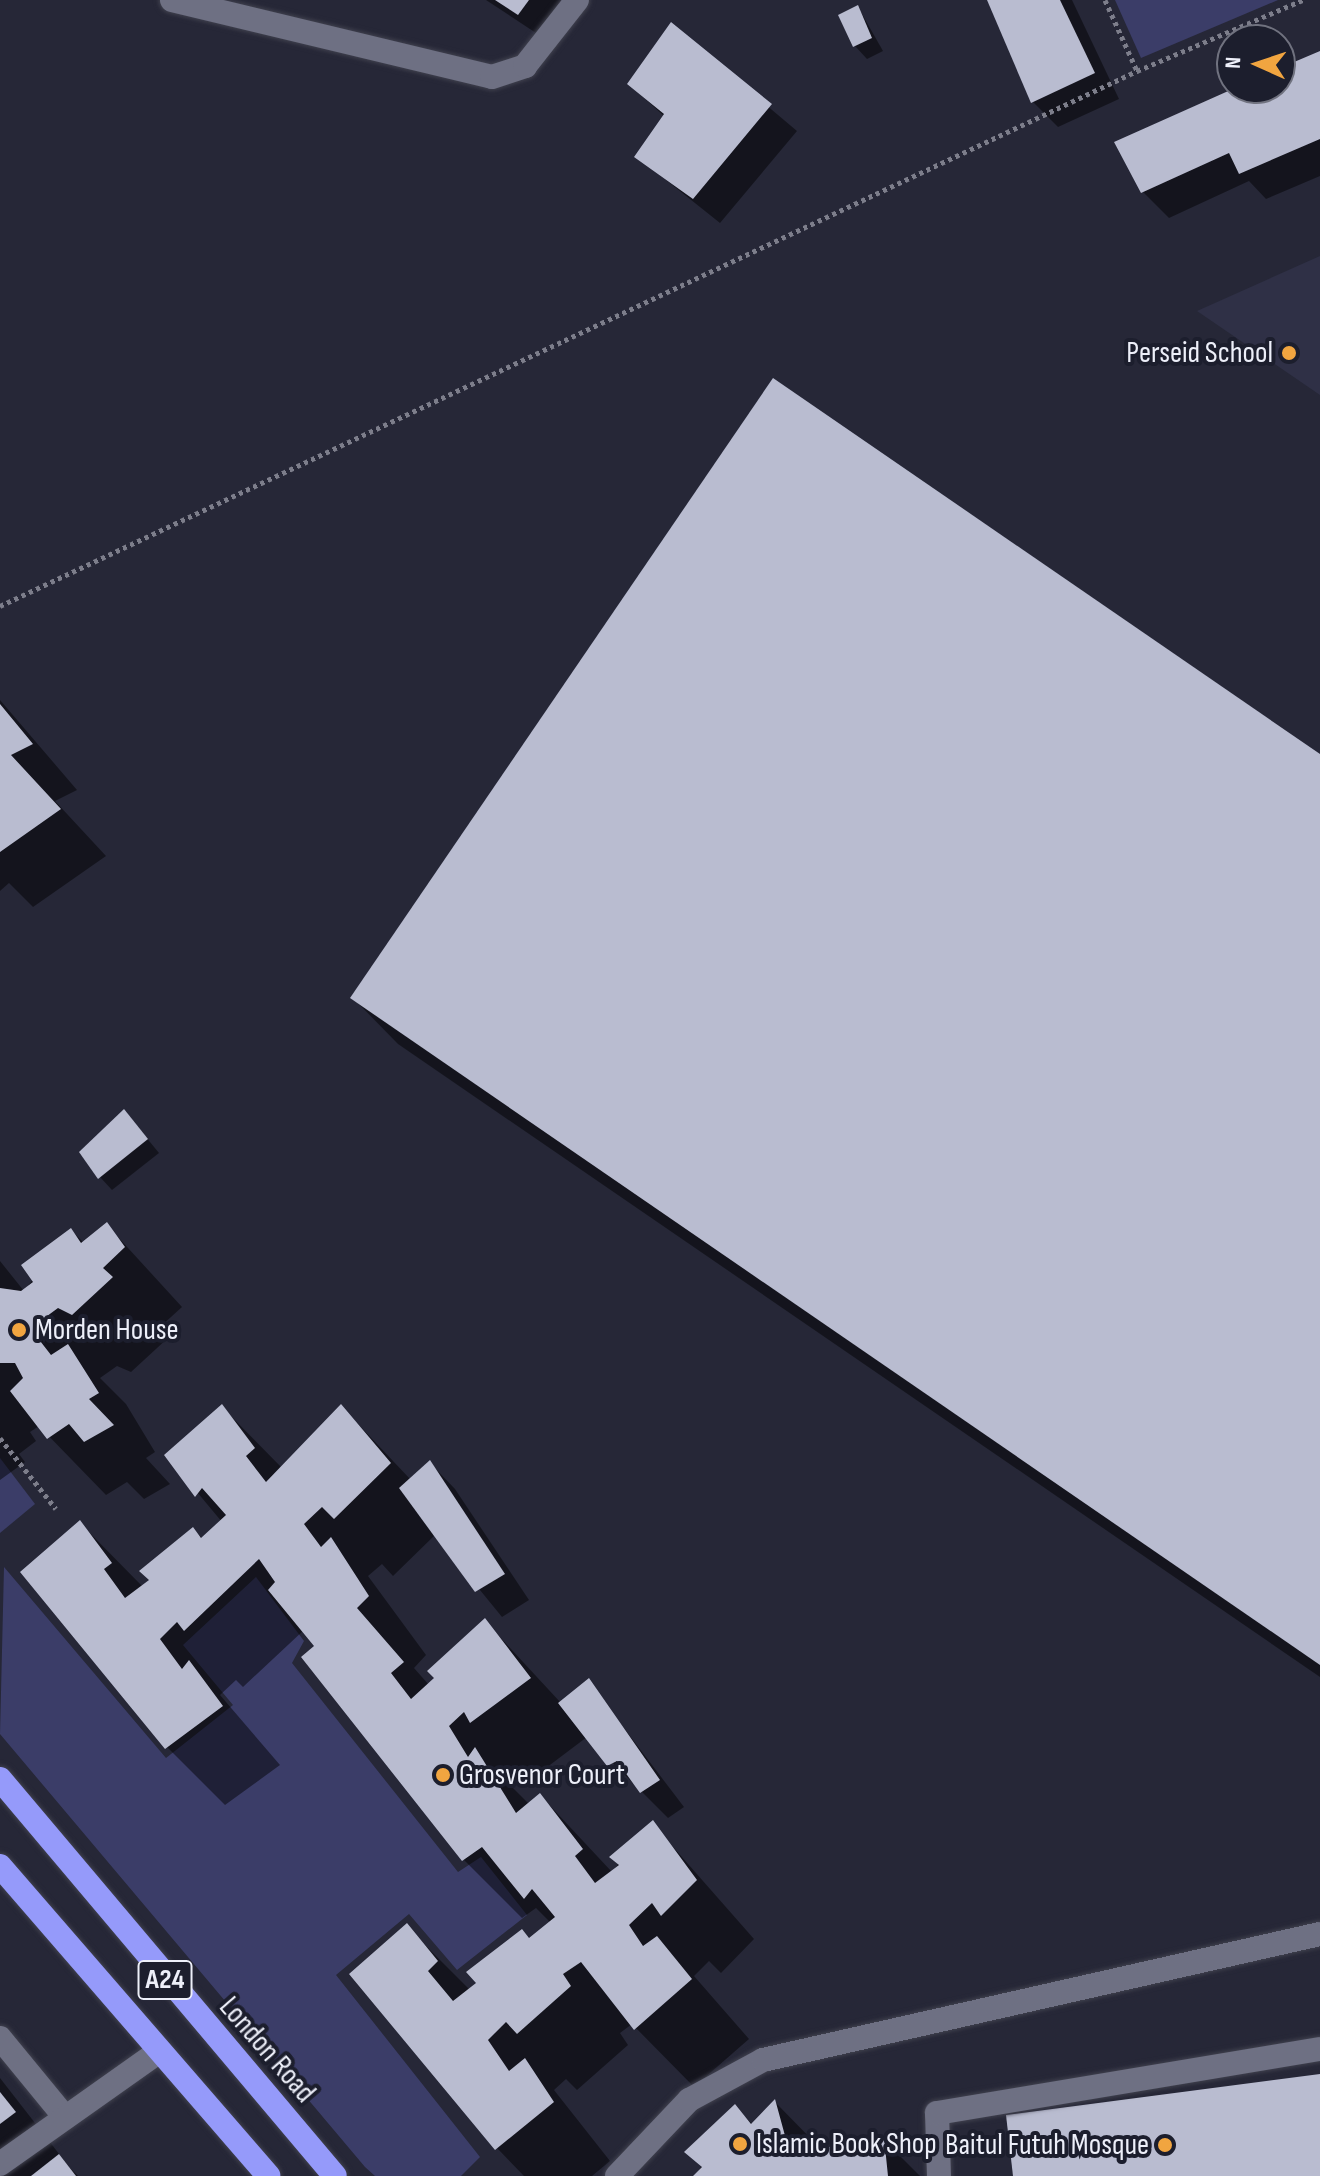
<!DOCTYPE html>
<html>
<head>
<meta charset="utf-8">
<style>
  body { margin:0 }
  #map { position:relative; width:1320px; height:2176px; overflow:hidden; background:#262737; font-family:"Sofia Sans Condensed",sans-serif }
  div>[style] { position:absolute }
  .built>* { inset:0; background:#2f3046 }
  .green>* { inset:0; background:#3b3d68 }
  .shadow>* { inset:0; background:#0007 }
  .building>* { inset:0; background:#b9bcd0 }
  .path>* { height:5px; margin-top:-2.5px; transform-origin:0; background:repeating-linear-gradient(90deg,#7d7e8b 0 4px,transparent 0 8px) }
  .roads { filter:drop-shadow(0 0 2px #40414e) drop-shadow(0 0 2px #40414e) }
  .minor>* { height:24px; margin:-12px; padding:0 12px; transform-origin:12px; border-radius:12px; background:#6e7083 }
  .highway>* { height:24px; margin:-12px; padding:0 12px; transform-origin:12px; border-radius:12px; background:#959afa }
  .dots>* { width:22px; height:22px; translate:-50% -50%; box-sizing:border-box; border:4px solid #1c1e2d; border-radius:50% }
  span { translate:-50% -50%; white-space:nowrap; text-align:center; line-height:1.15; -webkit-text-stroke:8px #1c1e2d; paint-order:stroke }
  .shield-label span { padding:2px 6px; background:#1c1e2d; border:2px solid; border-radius:6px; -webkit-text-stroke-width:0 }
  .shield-label { font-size:28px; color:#edeff9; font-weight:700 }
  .poi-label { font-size:30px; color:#edeff9 }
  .right { translate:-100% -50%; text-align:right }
  .left { translate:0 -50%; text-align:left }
  .street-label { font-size:30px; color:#edeff9 }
  .north { position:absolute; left:1216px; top:24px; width:80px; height:80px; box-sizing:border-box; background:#1c1e2d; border:2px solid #70727f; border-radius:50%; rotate:273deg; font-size:22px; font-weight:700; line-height:32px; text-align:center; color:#edeff9 }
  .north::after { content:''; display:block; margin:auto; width:28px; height:36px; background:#f1a540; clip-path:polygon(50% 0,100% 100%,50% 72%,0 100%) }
</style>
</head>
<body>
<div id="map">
  <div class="built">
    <i style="clip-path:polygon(1320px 256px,1320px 395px,1197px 311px)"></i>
  </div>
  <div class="green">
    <i style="clip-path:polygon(1115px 0,1278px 0,1141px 58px)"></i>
    <i style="clip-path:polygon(0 1458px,35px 1504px,0 1533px)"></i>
    <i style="clip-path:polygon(4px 1567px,166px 1758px,233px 1705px,183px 1645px,256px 1577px,304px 1641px,292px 1663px,458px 1872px,481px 1857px,527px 1915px,457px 1970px,409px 1914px,336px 1975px,480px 2157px,461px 2176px,375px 2176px,365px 2167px,0 1734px)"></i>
  </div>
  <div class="shadow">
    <i style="clip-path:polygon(486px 0,572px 0,545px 39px)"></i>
    <i style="clip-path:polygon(989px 0,1072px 0,1119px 99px,1058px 127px,1033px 102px)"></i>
    <i style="clip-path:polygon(858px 7px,883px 51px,867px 59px,855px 46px)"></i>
    <i style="clip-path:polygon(671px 25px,797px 131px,720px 223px,636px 156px,665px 117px,629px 84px)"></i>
    <i style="clip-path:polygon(1320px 53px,1320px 176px,1266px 199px,1249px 181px,1169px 218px,1143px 192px,1117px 143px,1240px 88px,1280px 88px,1280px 70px)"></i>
    <i style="clip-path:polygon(0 700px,77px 790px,55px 801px,106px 856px,33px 907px,9px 883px,0 891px)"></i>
    <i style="clip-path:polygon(1320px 756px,1320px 1677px,398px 1044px,353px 998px)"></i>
    <i style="clip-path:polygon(136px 1125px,159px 1153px,112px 1190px,100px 1177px)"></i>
    <i style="clip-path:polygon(107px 1225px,182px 1307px,160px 1327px,169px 1337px,131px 1372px,117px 1366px,100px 1378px,126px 1404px,155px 1452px,146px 1458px,170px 1484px,144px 1499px,127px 1482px,106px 1495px,39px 1426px,30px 1432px,36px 1441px,19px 1454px,25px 1462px,0 1480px,0 1261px,24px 1291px,71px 1230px,84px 1243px)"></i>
    <i style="clip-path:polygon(341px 1406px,411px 1480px,430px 1463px,455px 1489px,529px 1600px,502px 1617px,435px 1535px,393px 1576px,382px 1564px,368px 1576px,426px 1655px,414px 1668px,429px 1685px,485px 1621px,561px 1703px,588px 1681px,684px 1807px,668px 1818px,587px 1737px,530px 1780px,521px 1771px,508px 1783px,530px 1805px,540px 1795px,612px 1872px,652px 1823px,754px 1939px,721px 1973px,709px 1961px,694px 1976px,749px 2039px,694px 2087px,632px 2024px,620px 2033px,628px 2045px,577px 2090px,566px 2079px,554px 2090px,610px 2161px,592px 2176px,524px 2176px,497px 2148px,406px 1926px,470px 1990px,551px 1923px,536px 1908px,522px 1918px,464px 1860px,304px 1630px,243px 1687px,236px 1680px,220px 1695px,280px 1765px,225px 1805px,167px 1747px,80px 1523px,143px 1587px,193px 1529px,203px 1539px,222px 1522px,167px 1456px,222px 1407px,282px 1468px)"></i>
    <i style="clip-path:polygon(0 2078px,70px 2168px,78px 2176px,0 2176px)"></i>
    <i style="clip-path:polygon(775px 2102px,822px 2150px,883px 2139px,920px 2176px,696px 2176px,735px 2107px,753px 2125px)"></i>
  </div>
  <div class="building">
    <i style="clip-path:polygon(495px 0,529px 0,518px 15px)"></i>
    <i style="clip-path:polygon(987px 0,1060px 0,1095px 73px,1031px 103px)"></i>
    <i style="clip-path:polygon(858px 5px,872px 38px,853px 47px,838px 15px)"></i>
    <i style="clip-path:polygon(671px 22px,772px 104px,693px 199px,634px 157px,664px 114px,627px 84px)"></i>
    <i style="clip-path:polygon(1320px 51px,1320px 139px,1239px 174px,1229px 153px,1141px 193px,1114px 142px,1235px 88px,1280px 88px,1280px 68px)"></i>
    <i style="clip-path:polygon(773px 378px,1320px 754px,1320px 1665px,350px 998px)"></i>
    <i style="clip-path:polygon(0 704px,33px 744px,11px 755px,61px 809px,0 852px)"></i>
    <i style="clip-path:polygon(124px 1109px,148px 1139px,98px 1179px,79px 1152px)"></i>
    <i style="clip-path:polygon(107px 1222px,125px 1247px,103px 1268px,113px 1277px,72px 1315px,58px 1308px,39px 1322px,37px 1337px,51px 1355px,68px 1344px,99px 1393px,89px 1399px,114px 1425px,84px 1442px,69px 1424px,47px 1439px,10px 1391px,23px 1378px,15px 1363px,0 1363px,0 1288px,21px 1291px,33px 1282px,21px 1265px,71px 1228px,81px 1243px)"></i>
    <i style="clip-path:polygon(222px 1404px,255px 1448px,246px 1456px,266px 1482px,341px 1404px,391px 1463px,334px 1519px,322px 1507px,304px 1524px,321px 1547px,331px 1537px,369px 1596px,357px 1608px,404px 1662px,391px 1673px,411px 1699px,434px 1678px,427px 1671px,485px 1618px,531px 1678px,470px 1723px,464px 1712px,449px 1726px,468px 1757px,475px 1747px,516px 1813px,540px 1793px,583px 1849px,575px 1856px,595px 1883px,619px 1865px,609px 1857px,653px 1820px,697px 1880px,661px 1916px,652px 1903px,629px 1925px,643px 1946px,657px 1936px,692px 1979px,634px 2030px,581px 1962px,563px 1974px,571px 1986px,517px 2034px,506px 2022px,488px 2040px,509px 2071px,525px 2058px,554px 2102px,495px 2150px,349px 1974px,407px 1923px,438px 1961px,428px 1971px,453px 2001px,476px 1983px,466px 1972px,522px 1929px,529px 1938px,555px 1917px,532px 1889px,524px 1899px,482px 1847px,462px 1861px,301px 1657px,314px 1646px,268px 1590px,275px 1582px,259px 1559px,184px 1631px,177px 1622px,160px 1639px,182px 1669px,189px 1660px,223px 1706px,165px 1749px,20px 1572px,80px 1520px,112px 1563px,104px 1569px,125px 1598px,149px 1580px,139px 1571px,193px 1527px,201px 1538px,226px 1515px,202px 1488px,195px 1497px,164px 1455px)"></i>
    <i style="clip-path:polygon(430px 1460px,505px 1574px,475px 1592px,399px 1488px)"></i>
    <i style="clip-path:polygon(589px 1678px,660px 1780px,640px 1793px,617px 1761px,607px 1766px,558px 1703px)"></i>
    <i style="clip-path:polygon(1320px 2074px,1320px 2176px,1013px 2176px,1006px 2115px)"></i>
    <i style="clip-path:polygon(0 2092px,16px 2112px,0 2124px)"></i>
    <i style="clip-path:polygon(775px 2099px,790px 2154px,884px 2137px,888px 2176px,693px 2176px,702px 2167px,684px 2152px,735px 2104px,751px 2124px)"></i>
    <i style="clip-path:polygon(59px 2154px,76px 2176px,31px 2176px)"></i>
  </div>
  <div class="path">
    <i style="left:1105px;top:0;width:78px;rotate:65.7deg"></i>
    <i style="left:0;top:606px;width:1257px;rotate:-25.2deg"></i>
    <i style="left:1137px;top:71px;width:181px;rotate:-23.2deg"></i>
    <i style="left:0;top:1438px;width:90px;rotate:51.7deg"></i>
  </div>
  <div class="roads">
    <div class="minor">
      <i style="left:172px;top:0;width:329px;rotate:13.5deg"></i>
      <i style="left:492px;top:77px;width:35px;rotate:-18deg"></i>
      <i style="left:525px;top:66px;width:84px;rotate:-51.8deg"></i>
      <i style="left:0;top:2038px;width:101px;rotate:50.6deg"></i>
      <i style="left:0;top:2164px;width:194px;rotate:-35.3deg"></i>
      <i style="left:617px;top:2176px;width:105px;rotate:-46.5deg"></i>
      <i style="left:689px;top:2100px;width:84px;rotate:-28.4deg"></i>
      <i style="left:763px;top:2060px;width:571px;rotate:-12.75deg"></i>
      <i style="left:939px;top:2176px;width:63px;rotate:-91.8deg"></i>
      <i style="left:937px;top:2113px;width:388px;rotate:-9.5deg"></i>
    </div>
    <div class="highway">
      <i style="left:0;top:1779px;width:519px;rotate:49.84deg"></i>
      <i style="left:0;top:1866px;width:410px;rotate:49.1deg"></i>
    </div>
  </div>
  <div class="dots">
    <i style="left:1289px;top:353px;background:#f1a540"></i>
    <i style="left:19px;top:1330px;background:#f1a540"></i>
    <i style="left:443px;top:1775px;background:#f1a540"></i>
    <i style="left:740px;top:2144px;background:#f1a540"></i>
    <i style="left:1165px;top:2145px;background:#f1a540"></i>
  </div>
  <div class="shield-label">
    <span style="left:165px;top:1980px">A24</span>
  </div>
  <div class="poi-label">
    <span class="right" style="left:1273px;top:353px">Perseid School</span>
    <span class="left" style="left:35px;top:1330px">Morden House</span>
    <span class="left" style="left:459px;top:1775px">Grosvenor Court</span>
    <span class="left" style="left:756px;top:2144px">Islamic Book Shop</span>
    <span class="right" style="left:1149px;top:2145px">Baitul Futuh Mosque</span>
  </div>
  <div class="street-label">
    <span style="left:267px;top:2050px;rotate:49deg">London Road</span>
  </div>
  <div class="north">N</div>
</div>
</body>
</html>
